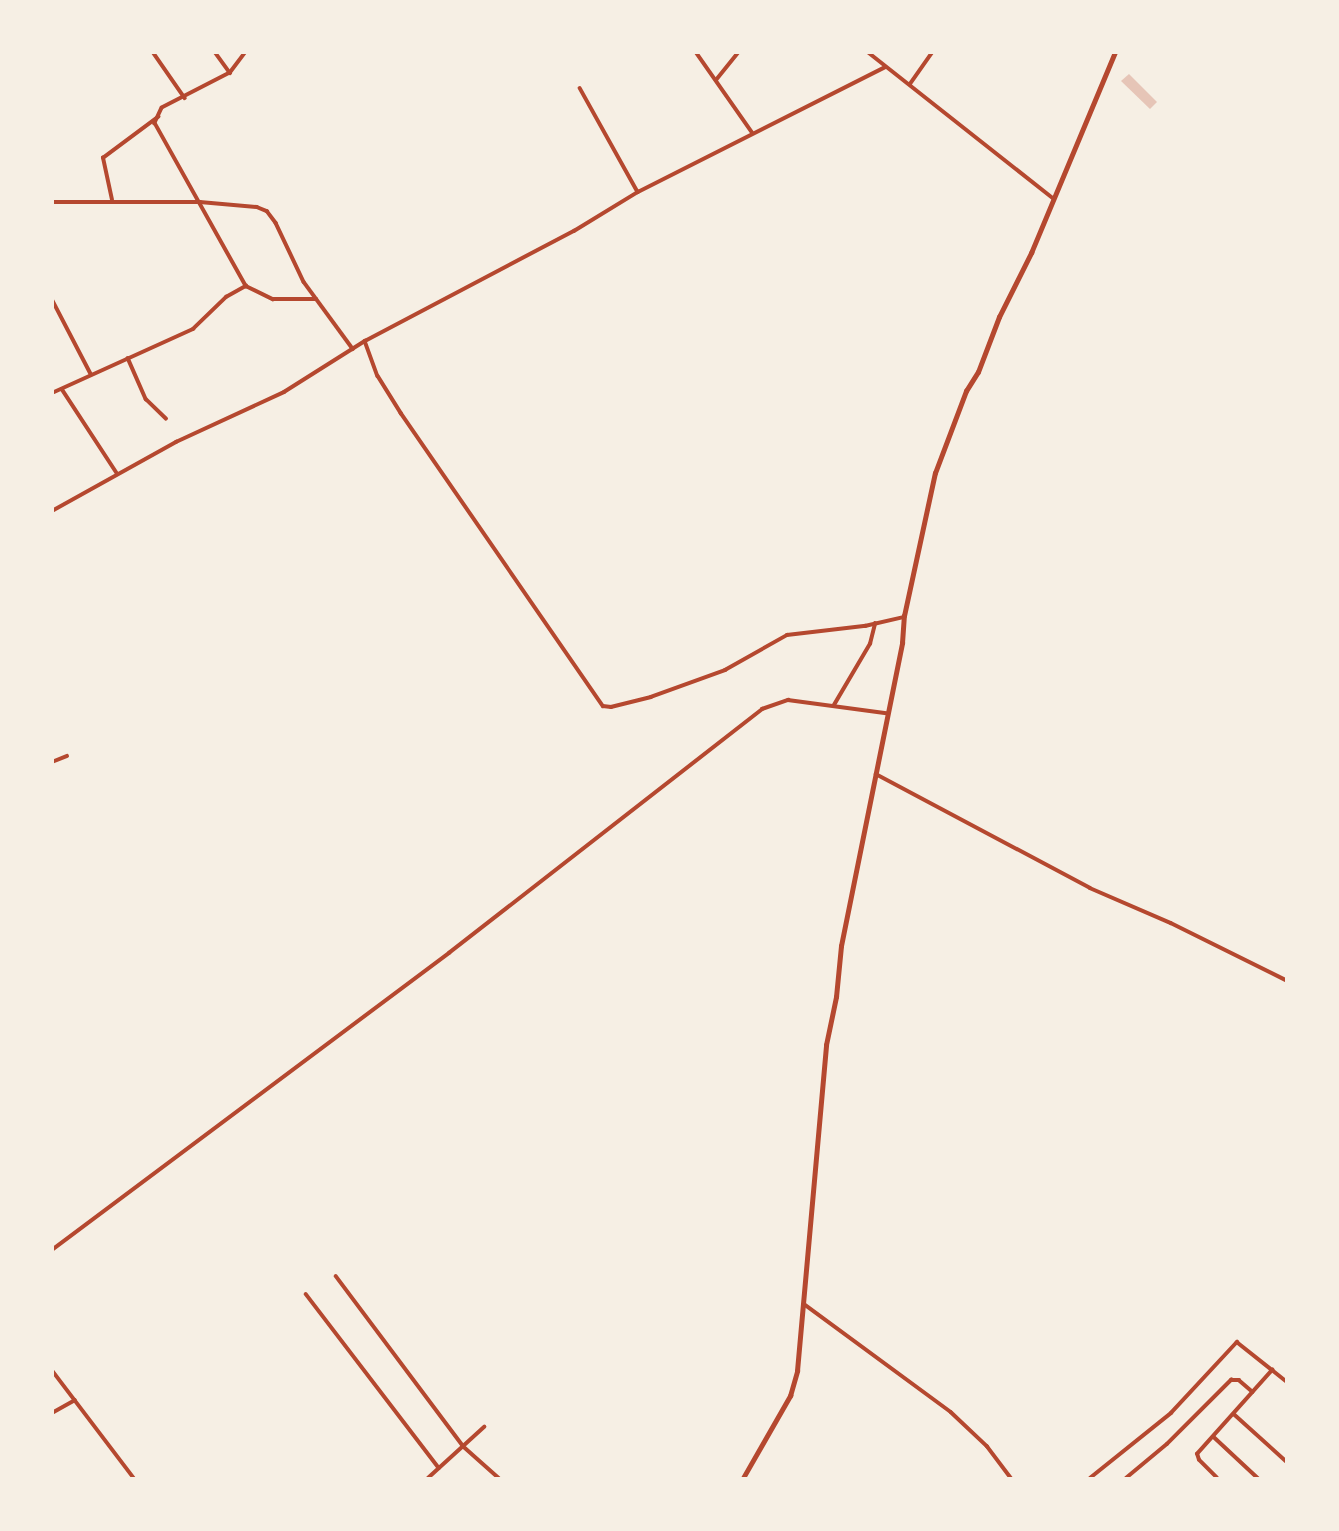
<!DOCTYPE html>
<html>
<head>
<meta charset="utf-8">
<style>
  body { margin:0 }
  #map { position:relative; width:1339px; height:1531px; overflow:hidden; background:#f6efe4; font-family:"PT Sans",sans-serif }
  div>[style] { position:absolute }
  .building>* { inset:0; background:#e6c5b7 }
  .minor>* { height:3.5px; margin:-1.75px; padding:0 1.75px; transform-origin:1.75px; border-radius:1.75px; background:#b5482f }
  .secondary>* { height:4.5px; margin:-2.25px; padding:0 2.25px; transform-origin:2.25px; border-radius:2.25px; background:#b5482f }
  span { translate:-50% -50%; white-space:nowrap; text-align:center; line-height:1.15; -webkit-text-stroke:7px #f6efe4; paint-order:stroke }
  .frame { position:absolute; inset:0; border:54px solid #f6efe4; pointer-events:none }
</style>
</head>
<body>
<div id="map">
  <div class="building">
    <i style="clip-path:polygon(1129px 74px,1157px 102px,1150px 109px,1121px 81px)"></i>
  </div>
  <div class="minor">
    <i style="left:153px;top:52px;width:56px;rotate:55.2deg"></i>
    <i style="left:215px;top:52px;width:26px;rotate:54deg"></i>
    <i style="left:246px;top:52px;width:26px;rotate:127deg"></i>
    <i style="left:230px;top:73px;width:76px;rotate:152.8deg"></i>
    <i style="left:162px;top:108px;width:17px;rotate:115deg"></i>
    <i style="left:155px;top:123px;width:187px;rotate:60.8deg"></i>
    <i style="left:246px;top:286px;width:30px;rotate:26deg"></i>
    <i style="left:273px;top:299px;width:43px"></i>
    <i style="left:696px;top:52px;width:98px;rotate:55deg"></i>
    <i style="left:868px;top:52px;width:236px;rotate:38.3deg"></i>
    <i style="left:716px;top:80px;width:36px;rotate:-51deg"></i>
    <i style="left:910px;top:84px;width:39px;rotate:-55deg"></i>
    <i style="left:580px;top:88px;width:119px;rotate:60.9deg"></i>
    <i style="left:112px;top:200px;width:43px;rotate:-102.1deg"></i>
    <i style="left:103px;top:158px;width:69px;rotate:-36.7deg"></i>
    <i style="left:52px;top:202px;width:148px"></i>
    <i style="left:200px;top:202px;width:57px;rotate:5deg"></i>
    <i style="left:257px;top:207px;width:11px;rotate:22deg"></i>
    <i style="left:267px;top:211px;width:15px;rotate:53deg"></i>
    <i style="left:276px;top:223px;width:65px;rotate:64.6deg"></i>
    <i style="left:304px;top:282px;width:83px;rotate:53.8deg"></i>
    <i style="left:52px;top:299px;width:85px;rotate:62.5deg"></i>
    <i style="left:365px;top:341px;width:37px;rotate:70deg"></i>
    <i style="left:378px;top:376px;width:44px;rotate:58.1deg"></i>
    <i style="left:401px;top:413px;width:356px;rotate:55.4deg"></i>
    <i style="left:603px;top:706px;width:8px;rotate:7deg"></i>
    <i style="left:611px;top:707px;width:41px;rotate:-14deg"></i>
    <i style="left:651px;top:697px;width:79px;rotate:-20deg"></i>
    <i style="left:725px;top:670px;width:71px;rotate:-29.4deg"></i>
    <i style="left:787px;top:635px;width:79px;rotate:-6.6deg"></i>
    <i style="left:865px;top:626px;width:39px;rotate:-13deg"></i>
    <i style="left:128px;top:358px;width:45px;rotate:66.3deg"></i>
    <i style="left:146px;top:399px;width:28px;rotate:44deg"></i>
    <i style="left:62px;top:389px;width:100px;rotate:56.8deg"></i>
    <i style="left:52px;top:393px;width:155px;rotate:-24.4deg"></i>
    <i style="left:193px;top:329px;width:46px;rotate:-44.1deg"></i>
    <i style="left:226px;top:297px;width:23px;rotate:-29deg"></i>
    <i style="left:52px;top:511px;width:142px;rotate:-29.1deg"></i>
    <i style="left:176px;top:442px;width:119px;rotate:-24.8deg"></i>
    <i style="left:284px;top:392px;width:96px;rotate:-32.2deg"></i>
    <i style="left:365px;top:341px;width:236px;rotate:-27.8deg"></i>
    <i style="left:574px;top:231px;width:75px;rotate:-31.4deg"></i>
    <i style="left:638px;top:192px;width:277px;rotate:-26.8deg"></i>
    <i style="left:834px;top:705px;width:71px;rotate:-59.5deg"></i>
    <i style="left:870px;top:644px;width:21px;rotate:-76deg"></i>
    <i style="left:52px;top:762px;width:16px;rotate:-22deg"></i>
    <i style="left:876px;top:774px;width:242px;rotate:28deg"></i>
    <i style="left:1090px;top:888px;width:88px;rotate:23.4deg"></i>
    <i style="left:1171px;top:923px;width:128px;rotate:26.4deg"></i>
    <i style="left:52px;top:1250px;width:496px;rotate:-36.8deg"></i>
    <i style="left:449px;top:953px;width:397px;rotate:-37.9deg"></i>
    <i style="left:762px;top:709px;width:28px;rotate:-19deg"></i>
    <i style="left:788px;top:700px;width:99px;rotate:7.6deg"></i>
    <i style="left:336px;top:1276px;width:212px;rotate:53.2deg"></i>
    <i style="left:463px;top:1446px;width:48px;rotate:41.6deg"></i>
    <i style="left:306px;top:1294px;width:219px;rotate:52.6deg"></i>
    <i style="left:804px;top:1304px;width:182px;rotate:36.3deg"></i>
    <i style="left:951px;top:1412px;width:50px;rotate:43.4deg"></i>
    <i style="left:987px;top:1446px;width:40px;rotate:53deg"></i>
    <i style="left:52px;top:1370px;width:136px;rotate:52.8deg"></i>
    <i style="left:52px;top:1413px;width:26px;rotate:-29deg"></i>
    <i style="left:1234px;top:1414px;width:70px;rotate:42.1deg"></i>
    <i style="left:1214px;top:1437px;width:60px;rotate:43deg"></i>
    <i style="left:428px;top:1478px;width:76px;rotate:-42.3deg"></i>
    <i style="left:1090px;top:1478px;width:104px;rotate:-38.7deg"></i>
    <i style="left:1171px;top:1413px;width:97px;rotate:-47.1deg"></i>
    <i style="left:1237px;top:1342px;width:63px;rotate:38.5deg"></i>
    <i style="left:1126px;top:1478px;width:53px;rotate:-39.7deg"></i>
    <i style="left:1167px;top:1444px;width:91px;rotate:-45deg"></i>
    <i style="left:1231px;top:1380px;width:8px"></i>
    <i style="left:1239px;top:1380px;width:18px;rotate:41deg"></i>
    <i style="left:1217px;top:1478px;width:25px;rotate:-135deg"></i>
    <i style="left:1199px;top:1460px;width:6px;rotate:-108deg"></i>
    <i style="left:1197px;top:1454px;width:113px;rotate:-48.2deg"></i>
  </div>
  <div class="secondary">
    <i style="left:743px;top:1478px;width:95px;rotate:-60.2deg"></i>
    <i style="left:790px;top:1396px;width:26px;rotate:-74deg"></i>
    <i style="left:797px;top:1371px;width:327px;rotate:-84.9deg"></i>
    <i style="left:826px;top:1045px;width:49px;rotate:-78.2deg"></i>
    <i style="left:836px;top:997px;width:51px;rotate:-84.4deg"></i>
    <i style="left:841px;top:946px;width:309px;rotate:-78.6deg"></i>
    <i style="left:902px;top:643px;width:27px;rotate:-86deg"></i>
    <i style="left:904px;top:616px;width:146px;rotate:-77.8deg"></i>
    <i style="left:935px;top:473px;width:88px;rotate:-69.3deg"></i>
    <i style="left:966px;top:391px;width:22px;rotate:-58deg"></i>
    <i style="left:978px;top:372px;width:59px;rotate:-69.1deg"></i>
    <i style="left:999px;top:317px;width:72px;rotate:-63.4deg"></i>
    <i style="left:1031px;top:253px;width:218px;rotate:-67.3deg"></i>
  </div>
  <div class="frame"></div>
</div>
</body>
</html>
